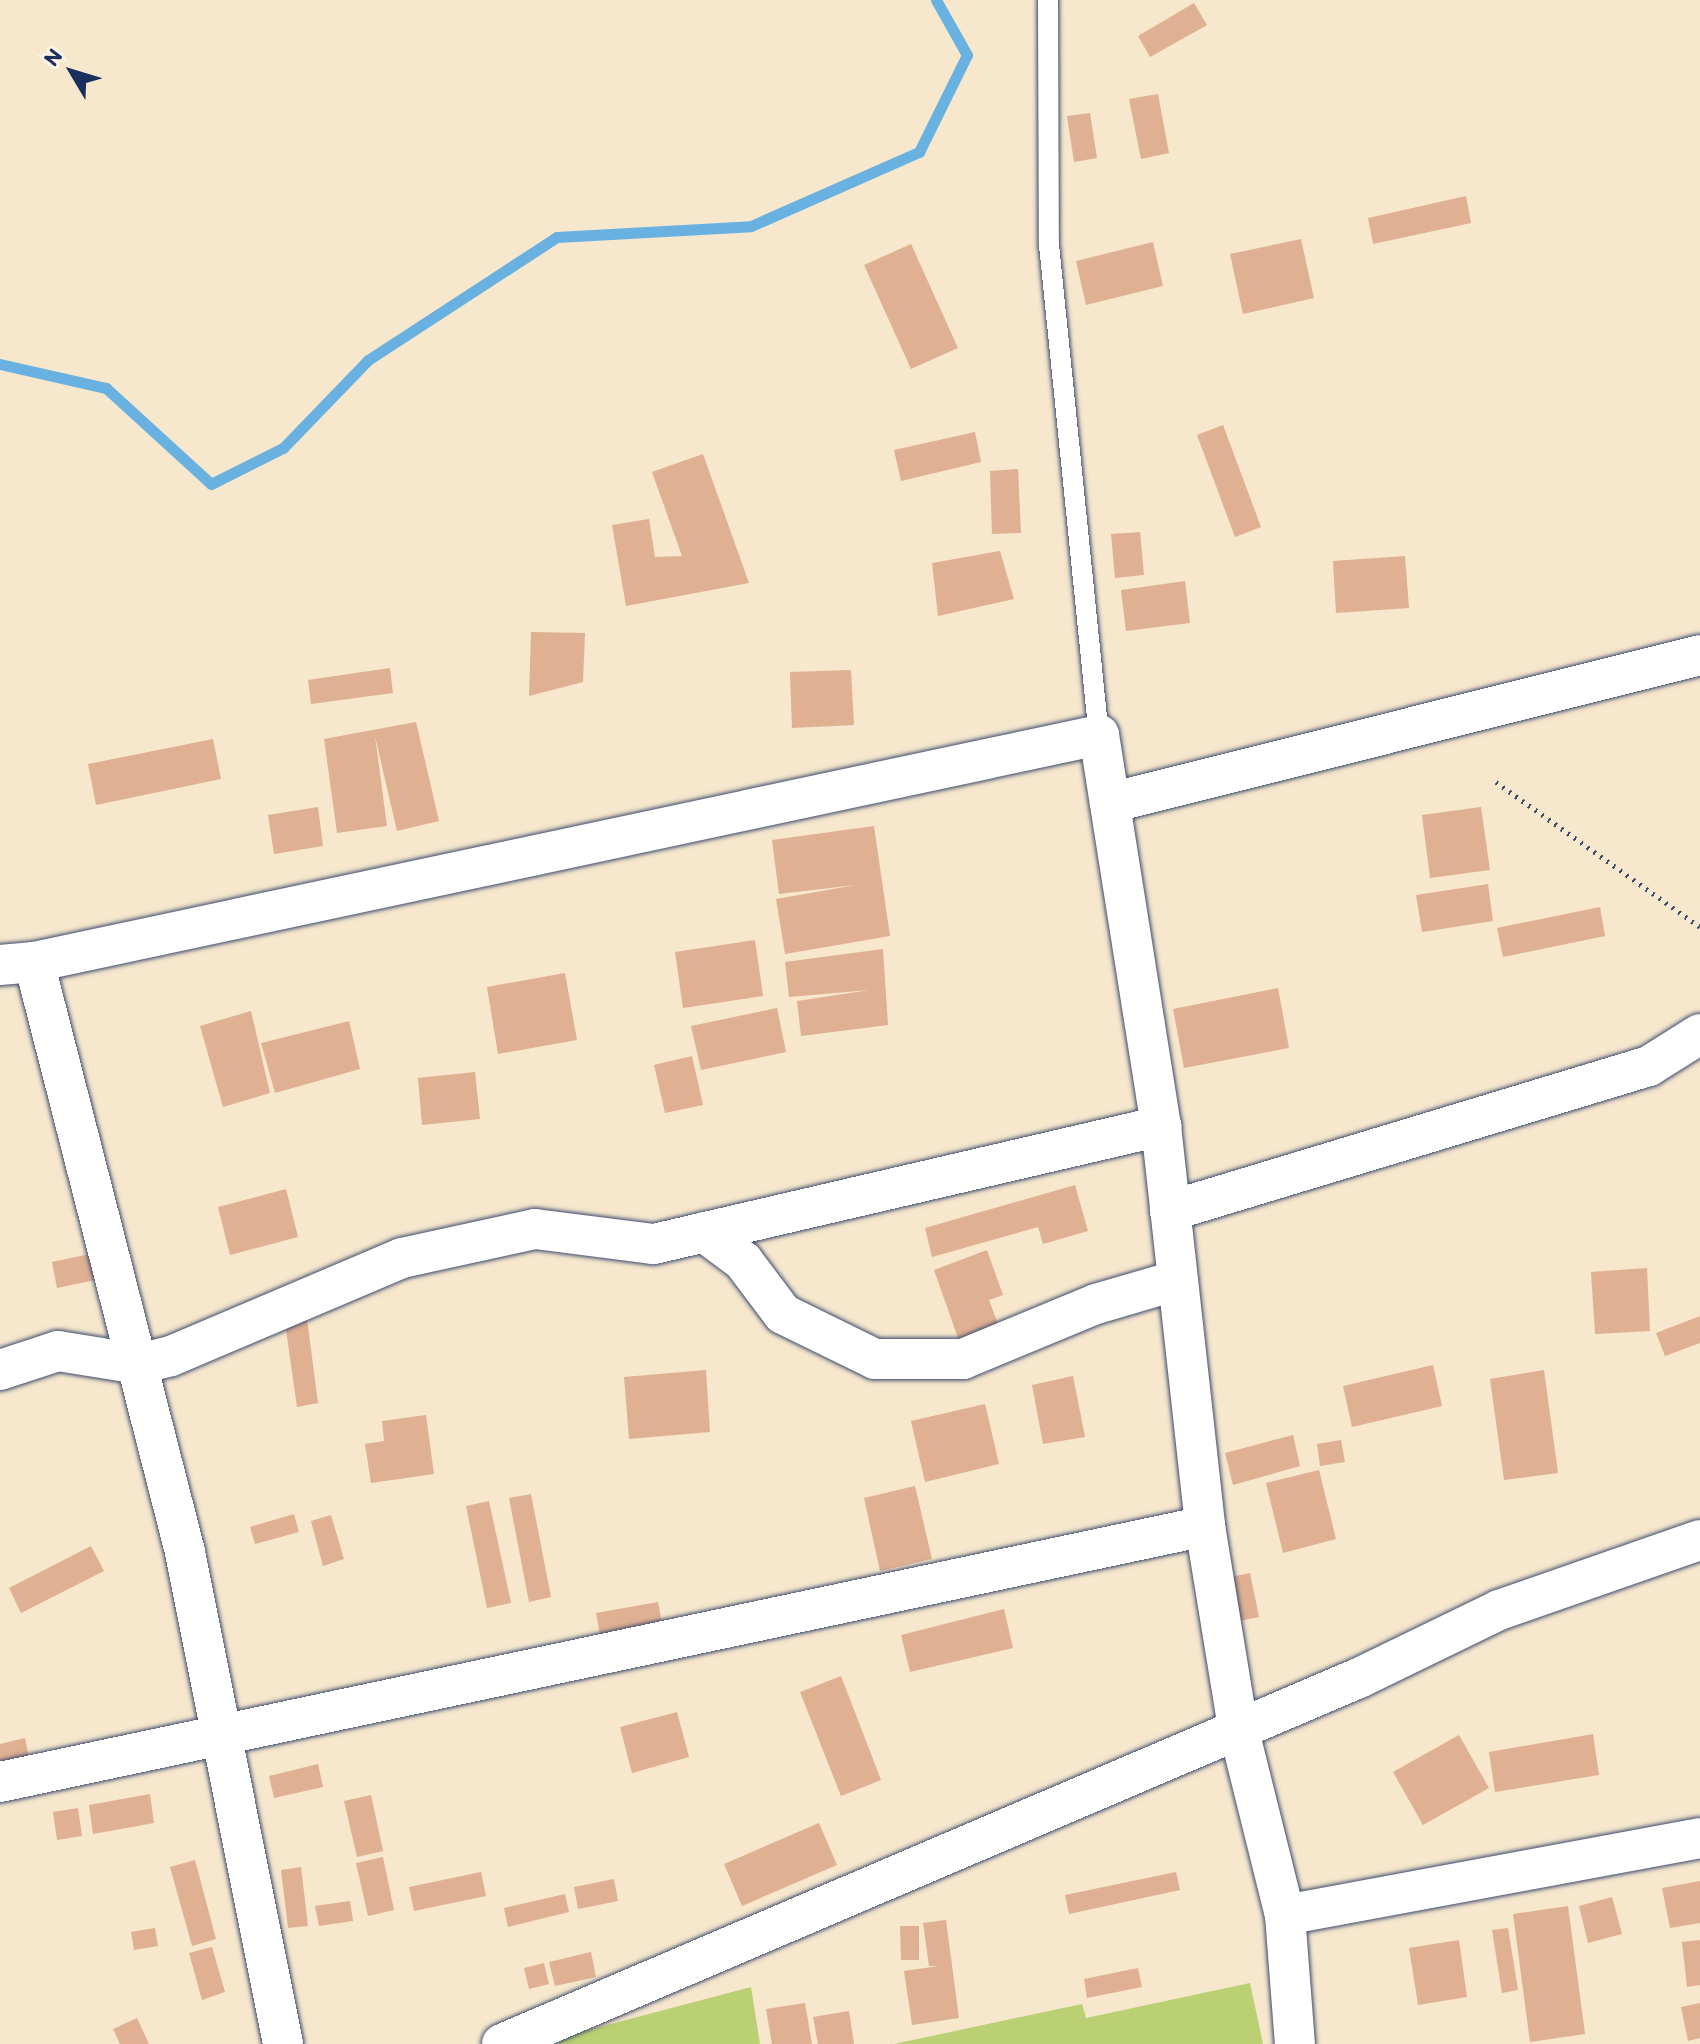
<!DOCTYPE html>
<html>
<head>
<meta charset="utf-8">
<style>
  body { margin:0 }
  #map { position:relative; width:1700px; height:2044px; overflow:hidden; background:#f6e7cd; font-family:Itim,sans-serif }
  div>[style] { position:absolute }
  .green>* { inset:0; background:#bbcf73 }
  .stream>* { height:11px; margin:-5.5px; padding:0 5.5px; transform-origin:5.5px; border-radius:5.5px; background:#68b1e0 }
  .building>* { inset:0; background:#e0b092 }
  .path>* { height:5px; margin-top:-2.5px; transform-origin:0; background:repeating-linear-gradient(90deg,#3c4b6f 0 2px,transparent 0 8px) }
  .roads { filter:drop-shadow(0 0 2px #3c4b6f) drop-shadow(0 0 2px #3c4b6f) }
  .service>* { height:20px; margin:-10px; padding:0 10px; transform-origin:10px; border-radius:10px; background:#fff }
  .minor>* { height:40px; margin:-20px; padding:0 20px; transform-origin:20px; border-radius:20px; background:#fff }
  span { translate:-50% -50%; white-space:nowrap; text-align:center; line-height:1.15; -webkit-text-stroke:8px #fcf5e5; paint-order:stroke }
  .north { position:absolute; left:32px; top:32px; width:80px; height:80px; -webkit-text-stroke:6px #fcf5e5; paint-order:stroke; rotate:308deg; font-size:22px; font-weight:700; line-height:32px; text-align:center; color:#1b2f5e }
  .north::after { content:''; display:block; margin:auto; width:28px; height:36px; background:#1b2f5e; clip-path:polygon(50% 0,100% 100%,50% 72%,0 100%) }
</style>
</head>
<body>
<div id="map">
  <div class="green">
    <i style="clip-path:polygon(1250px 1983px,1263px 2044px,894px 2044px,1082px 2004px,1086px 2018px)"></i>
    <i style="clip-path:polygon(751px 1987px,760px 2044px,559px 2044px,558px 2038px)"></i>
  </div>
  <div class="stream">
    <i style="left:0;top:364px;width:109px;rotate:12.8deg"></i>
    <i style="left:106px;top:388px;width:142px;rotate:42.4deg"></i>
    <i style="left:211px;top:484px;width:80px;rotate:-26.6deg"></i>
    <i style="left:283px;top:448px;width:122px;rotate:-46deg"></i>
    <i style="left:368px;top:360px;width:225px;rotate:-33.1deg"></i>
    <i style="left:557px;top:237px;width:194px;rotate:-3.2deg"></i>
    <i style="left:751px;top:226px;width:184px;rotate:-23.8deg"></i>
    <i style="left:919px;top:152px;width:108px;rotate:-63.7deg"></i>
    <i style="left:967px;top:55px;width:63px;rotate:-119.4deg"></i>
  </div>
  <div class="building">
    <i style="clip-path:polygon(1194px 3px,1207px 25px,1150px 57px,1138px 36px)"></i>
    <i style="clip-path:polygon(1158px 94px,1169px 153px,1141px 159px,1129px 99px)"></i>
    <i style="clip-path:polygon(1090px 113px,1097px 158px,1074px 162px,1067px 116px)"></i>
    <i style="clip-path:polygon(1466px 196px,1471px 223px,1373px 244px,1368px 218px)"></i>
    <i style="clip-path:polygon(1301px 239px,1314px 298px,1243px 314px,1230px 254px)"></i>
    <i style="clip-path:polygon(1153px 242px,1163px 286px,1086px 305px,1076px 261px)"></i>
    <i style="clip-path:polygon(911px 244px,958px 348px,911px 369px,864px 265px)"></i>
    <i style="clip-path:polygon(1223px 425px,1261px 527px,1235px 537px,1197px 435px)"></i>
    <i style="clip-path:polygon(975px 432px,981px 462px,901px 481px,894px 450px)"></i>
    <i style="clip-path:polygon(703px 454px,749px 583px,626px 606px,612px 525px,649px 519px,655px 557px,682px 556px,652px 472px)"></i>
    <i style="clip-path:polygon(1018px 469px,1021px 533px,992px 534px,990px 471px)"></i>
    <i style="clip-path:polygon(1140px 532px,1144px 575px,1115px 578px,1111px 534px)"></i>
    <i style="clip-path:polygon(1000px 551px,1014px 599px,938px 616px,932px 563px)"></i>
    <i style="clip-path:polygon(1405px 556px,1409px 608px,1336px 613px,1333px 561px)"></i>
    <i style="clip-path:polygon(1185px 581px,1190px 623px,1126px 631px,1121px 590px)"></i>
    <i style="clip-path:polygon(531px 632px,585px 633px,583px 682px,529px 696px)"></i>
    <i style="clip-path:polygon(390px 668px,393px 693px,311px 704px,308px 680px)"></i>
    <i style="clip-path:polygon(851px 670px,854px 725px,792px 728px,790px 672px)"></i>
    <i style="clip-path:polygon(416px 722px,439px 821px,397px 831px,375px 736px,387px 826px,337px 833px,324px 739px)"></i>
    <i style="clip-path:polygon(213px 739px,221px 779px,96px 805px,88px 764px)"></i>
    <i style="clip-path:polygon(318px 807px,323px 846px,274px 854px,268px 815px)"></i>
    <i style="clip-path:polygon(1481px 807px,1490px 870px,1430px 878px,1422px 815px)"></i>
    <i style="clip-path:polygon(874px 826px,890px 936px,785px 954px,776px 899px,856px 885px,779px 894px,772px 840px)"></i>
    <i style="clip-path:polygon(1488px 884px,1493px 921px,1422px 932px,1416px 895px)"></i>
    <i style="clip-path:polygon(1600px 907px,1605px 936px,1503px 957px,1497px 928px)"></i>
    <i style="clip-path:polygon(755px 940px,763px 996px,683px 1008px,675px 952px)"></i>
    <i style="clip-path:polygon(883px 949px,888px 1025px,801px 1036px,797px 1001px,870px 990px,789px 997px,785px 962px)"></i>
    <i style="clip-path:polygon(565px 973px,577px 1040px,498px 1054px,487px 987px)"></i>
    <i style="clip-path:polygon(1278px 988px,1289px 1048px,1184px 1068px,1173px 1009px)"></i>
    <i style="clip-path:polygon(777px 1008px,786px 1052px,701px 1070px,691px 1026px)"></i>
    <i style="clip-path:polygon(251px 1011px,270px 1093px,223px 1107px,200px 1026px)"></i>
    <i style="clip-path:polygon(349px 1021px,360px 1069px,275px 1093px,261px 1043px)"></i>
    <i style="clip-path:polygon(692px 1056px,703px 1105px,665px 1113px,654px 1065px)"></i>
    <i style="clip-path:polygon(475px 1072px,480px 1119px,422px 1125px,418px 1078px)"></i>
    <i style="clip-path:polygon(1075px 1185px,1088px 1231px,1043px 1244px,1038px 1227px,932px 1257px,925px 1228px)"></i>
    <i style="clip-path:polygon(286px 1189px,298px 1237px,230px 1255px,218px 1207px)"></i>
    <i style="clip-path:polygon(987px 1250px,1003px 1295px,989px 1300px,1004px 1340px,964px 1355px,934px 1270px)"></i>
    <i style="clip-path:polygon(94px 1253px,100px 1279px,57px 1288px,52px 1262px)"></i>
    <i style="clip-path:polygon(1647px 1268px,1650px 1331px,1595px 1334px,1591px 1272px)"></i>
    <i style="clip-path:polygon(1700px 1316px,1700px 1343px,1665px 1356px,1656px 1333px)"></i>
    <i style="clip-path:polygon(307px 1319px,318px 1403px,297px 1407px,285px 1323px)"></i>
    <i style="clip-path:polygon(1433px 1365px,1442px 1406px,1352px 1427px,1343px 1386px)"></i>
    <i style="clip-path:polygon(706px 1370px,710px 1432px,629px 1439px,624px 1377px)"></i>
    <i style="clip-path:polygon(1544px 1370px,1558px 1473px,1504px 1480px,1490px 1379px)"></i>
    <i style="clip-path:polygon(1073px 1376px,1085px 1437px,1043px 1444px,1032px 1385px)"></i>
    <i style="clip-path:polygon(985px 1404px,999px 1464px,925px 1482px,911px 1421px)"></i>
    <i style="clip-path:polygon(426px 1415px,434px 1474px,371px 1483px,365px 1444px,384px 1441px,382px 1421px)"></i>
    <i style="clip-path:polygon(1293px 1435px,1300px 1466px,1233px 1485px,1225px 1453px)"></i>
    <i style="clip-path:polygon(1341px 1440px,1345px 1462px,1320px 1466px,1317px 1444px)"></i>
    <i style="clip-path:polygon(1319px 1470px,1336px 1539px,1283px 1553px,1266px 1483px)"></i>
    <i style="clip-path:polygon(915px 1486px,932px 1559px,880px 1571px,864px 1498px)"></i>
    <i style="clip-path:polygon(531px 1494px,551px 1597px,529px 1602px,509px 1498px)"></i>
    <i style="clip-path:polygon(489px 1501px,511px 1603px,487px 1608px,466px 1506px)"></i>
    <i style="clip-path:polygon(294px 1514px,299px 1532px,255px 1544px,250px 1527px)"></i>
    <i style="clip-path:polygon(331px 1515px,344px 1559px,323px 1566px,311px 1521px)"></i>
    <i style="clip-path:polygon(91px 1546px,104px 1571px,21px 1613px,9px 1588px)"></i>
    <i style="clip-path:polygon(1250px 1573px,1259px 1617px,1234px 1622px,1226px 1578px)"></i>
    <i style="clip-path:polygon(658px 1602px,663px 1629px,601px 1640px,596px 1613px)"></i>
    <i style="clip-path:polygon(1004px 1609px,1013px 1648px,910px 1672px,901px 1635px)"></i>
    <i style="clip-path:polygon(841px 1676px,881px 1780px,841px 1796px,800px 1692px)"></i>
    <i style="clip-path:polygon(677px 1712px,689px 1757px,632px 1773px,620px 1727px)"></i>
    <i style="clip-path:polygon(1593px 1734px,1599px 1775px,1495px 1792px,1489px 1752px)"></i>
    <i style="clip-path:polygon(1459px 1735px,1489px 1788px,1423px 1825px,1393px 1772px)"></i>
    <i style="clip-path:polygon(25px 1738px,29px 1758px,0 1765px,0 1744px)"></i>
    <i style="clip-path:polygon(318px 1764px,323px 1787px,274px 1798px,269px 1776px)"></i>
    <i style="clip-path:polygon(150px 1794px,154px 1823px,93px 1834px,89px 1805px)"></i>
    <i style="clip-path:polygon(371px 1795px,383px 1851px,357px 1857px,344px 1801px)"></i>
    <i style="clip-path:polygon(78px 1808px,82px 1836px,57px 1840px,53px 1812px)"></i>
    <i style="clip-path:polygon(819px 1823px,837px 1865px,742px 1906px,724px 1864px)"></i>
    <i style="clip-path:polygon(383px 1857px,394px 1910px,368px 1916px,356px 1863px)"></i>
    <i style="clip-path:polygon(195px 1860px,216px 1939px,192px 1946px,170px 1867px)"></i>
    <i style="clip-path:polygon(301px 1867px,308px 1926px,288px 1928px,281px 1870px)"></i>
    <i style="clip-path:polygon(481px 1872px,486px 1896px,414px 1911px,409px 1887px)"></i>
    <i style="clip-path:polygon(1176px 1872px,1180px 1890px,1069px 1914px,1065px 1895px)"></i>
    <i style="clip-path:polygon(614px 1879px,618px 1901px,578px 1909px,574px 1887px)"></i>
    <i style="clip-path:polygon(1700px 1881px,1700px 1923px,1670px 1928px,1662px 1888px)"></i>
    <i style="clip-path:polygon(565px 1894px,569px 1912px,508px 1927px,504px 1908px)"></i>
    <i style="clip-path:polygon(1612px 1897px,1622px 1934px,1588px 1943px,1579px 1906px)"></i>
    <i style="clip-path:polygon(350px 1901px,353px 1921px,319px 1926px,315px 1906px)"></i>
    <i style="clip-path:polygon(1568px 1906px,1585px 2034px,1530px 2042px,1513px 1914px)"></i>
    <i style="clip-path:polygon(946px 1920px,959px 2018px,912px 2025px,904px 1971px,939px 1966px,929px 1966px,923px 1923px)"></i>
    <i style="clip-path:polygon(900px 1926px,919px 1926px,919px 1960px,901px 1960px)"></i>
    <i style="clip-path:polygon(155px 1928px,158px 1946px,134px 1950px,131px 1932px)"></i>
    <i style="clip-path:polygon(1508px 1928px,1518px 1990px,1502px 1993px,1492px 1930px)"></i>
    <i style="clip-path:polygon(1459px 1940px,1467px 1997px,1418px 2005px,1409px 1948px)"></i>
    <i style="clip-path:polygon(1700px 1940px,1700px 1985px,1687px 1987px,1682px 1942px)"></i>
    <i style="clip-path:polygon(212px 1947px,225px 1992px,202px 2000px,189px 1953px)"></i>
    <i style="clip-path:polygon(591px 1952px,596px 1977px,555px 1986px,549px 1962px)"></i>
    <i style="clip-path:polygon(544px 1963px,549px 1984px,529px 1989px,524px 1968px)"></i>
    <i style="clip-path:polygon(1138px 1968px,1142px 1987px,1087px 1998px,1084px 1979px)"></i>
    <i style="clip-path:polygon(805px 2003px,812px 2044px,772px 2044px,766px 2009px)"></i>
    <i style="clip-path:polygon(1700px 2003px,1700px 2038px,1688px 2041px,1681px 2007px)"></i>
    <i style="clip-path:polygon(849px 2011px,854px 2044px,818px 2044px,813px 2017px)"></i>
    <i style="clip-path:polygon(137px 2018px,149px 2044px,120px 2044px,113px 2029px)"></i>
  </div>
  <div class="path">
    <i style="left:1496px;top:782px;width:250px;rotate:35.4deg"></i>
  </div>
  <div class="roads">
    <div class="service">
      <i style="left:1048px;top:0;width:245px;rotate:89.8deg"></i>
      <i style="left:1049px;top:245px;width:493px;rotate:84.2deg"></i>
    </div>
    <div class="minor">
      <i style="left:1110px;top:803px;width:608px;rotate:-14.08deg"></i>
      <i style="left:34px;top:962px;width:1089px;rotate:-12.03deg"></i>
      <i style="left:1099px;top:735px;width:396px;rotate:81deg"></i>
      <i style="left:1161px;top:1126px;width:402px;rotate:83.7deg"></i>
      <i style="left:1205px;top:1526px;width:204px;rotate:80.7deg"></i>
      <i style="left:1238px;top:1727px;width:194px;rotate:76deg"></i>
      <i style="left:1285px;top:1915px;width:129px;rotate:85.6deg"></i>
      <i style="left:0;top:965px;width:34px;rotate:-5deg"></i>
      <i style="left:34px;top:962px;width:609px;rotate:75.64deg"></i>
      <i style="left:185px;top:1552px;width:502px;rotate:78.73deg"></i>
      <i style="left:1170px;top:1211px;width:500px;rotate:-16.84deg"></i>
      <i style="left:1649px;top:1066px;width:60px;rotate:-32.1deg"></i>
      <i style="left:704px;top:1232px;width:49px;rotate:36.6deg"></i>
      <i style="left:743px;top:1261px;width:66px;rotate:53deg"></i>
      <i style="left:783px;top:1314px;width:102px;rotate:26.1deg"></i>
      <i style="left:875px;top:1359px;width:88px"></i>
      <i style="left:963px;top:1359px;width:144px;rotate:-22.5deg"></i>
      <i style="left:1096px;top:1304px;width:85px;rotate:-16.3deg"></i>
      <i style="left:0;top:1370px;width:61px;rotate:-18.1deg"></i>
      <i style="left:58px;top:1351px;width:82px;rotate:9.1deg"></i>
      <i style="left:139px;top:1364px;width:33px;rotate:-14deg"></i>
      <i style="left:171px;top:1356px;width:251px;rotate:-23deg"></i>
      <i style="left:402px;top:1258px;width:136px;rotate:-12.3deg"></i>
      <i style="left:535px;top:1229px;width:120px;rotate:7.2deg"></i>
      <i style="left:654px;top:1244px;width:521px;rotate:-13.1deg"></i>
      <i style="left:0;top:1782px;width:1232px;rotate:-11.99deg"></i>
      <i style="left:1285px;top:1915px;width:422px;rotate:-10.5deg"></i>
      <i style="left:502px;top:2044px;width:932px;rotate:-23.13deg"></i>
      <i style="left:1359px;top:1678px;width:156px;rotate:-25.9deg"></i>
      <i style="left:1499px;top:1610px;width:213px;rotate:-19.2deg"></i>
    </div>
  </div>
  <div class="north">N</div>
</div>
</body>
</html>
